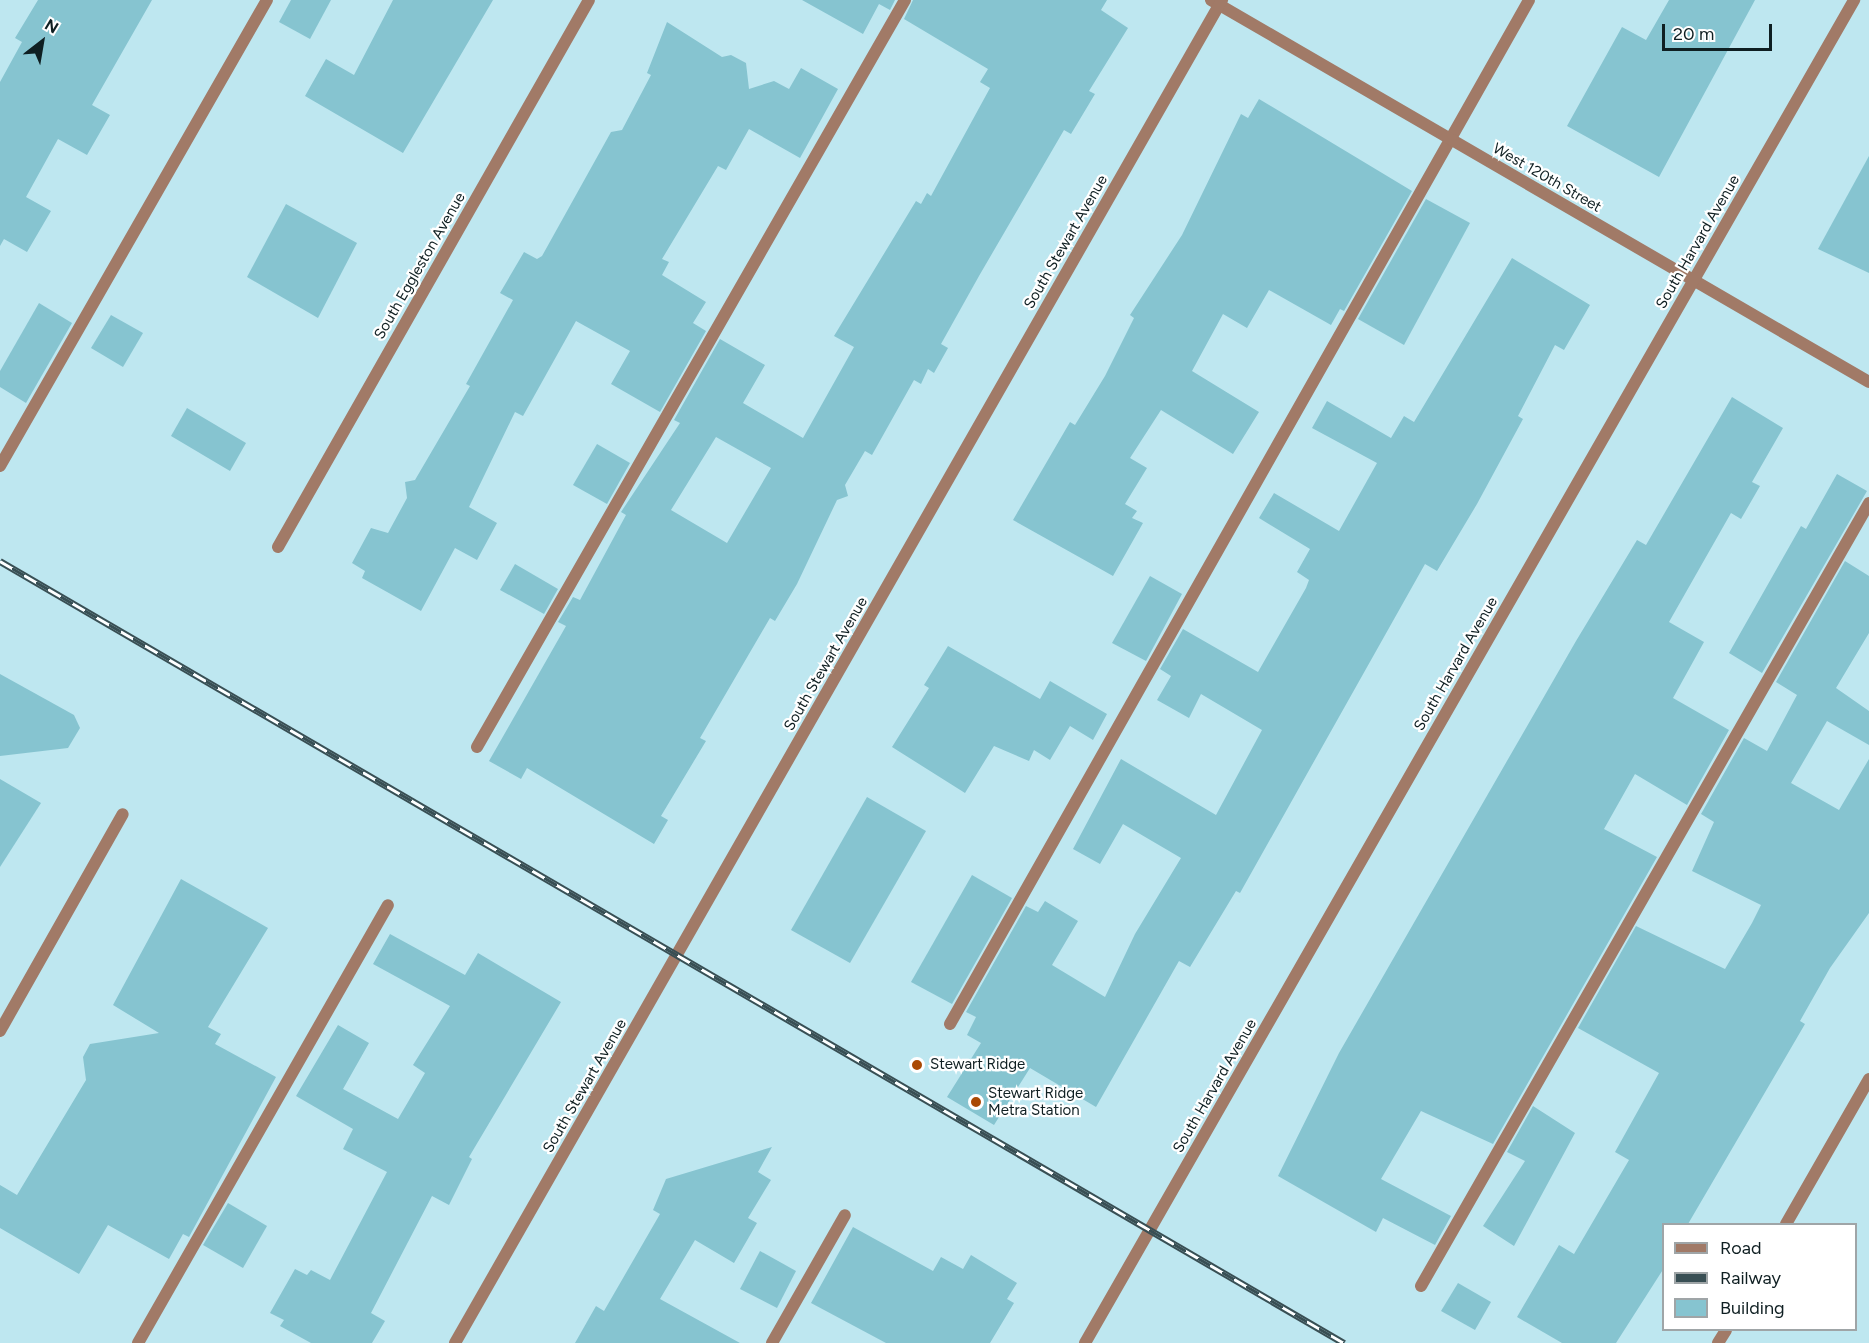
<!DOCTYPE html>
<html>
<head>
<meta charset="utf-8">
<style>
  body { margin:0 }
  #map { position:relative; width:1869px; height:1343px; overflow:hidden; background:#bee7f0; font-family:Figtree,sans-serif }
  div>[style] { position:absolute }
  .building>* { inset:0; background:#86c4d0 }
  .service>* { height:12px; margin:-6px; padding:0 6px; transform-origin:6px; border-radius:6px; background:#a17a67 }
  .minor>* { height:12px; margin:-6px; padding:0 6px; transform-origin:6px; border-radius:6px; background:#a17a67 }
  .rail>* { height:7px; margin-top:-3.5px; transform-origin:0; background:repeating-linear-gradient(90deg,#fff 0 14px,#394f54 0 28px); box-sizing:border-box; border-block:2px solid #394f54 }
  .dots>* { width:16px; height:16px; translate:-50% -50%; box-sizing:border-box; border:3px solid #fff; border-radius:50% }
  span { translate:-50% -50%; white-space:nowrap; text-align:center; line-height:1.15; -webkit-text-stroke:4.5px #fff; paint-order:stroke }
  .street-label { font-size:15px; color:#0f1f22 }
  .poi-label { font-size:15px; color:#0f1f22 }
  .left { translate:0 -50%; text-align:left }
  .legend { position:absolute; left:1662px; top:1223px; width:195px; height:108px; box-sizing:border-box; background:#fff; border:2px solid #9fa5a7; margin:0; padding:8px 10px; list-style:none; font-size:18px; color:#0f1f22 }
  .legend li { display:flex; align-items:center; gap:12px; height:30px }
  .legend b { width:30px; border:2px solid #9fa5a7 }
  .north { position:absolute; left:12px; top:12px; width:60px; height:60px; -webkit-text-stroke:4px #fff; paint-order:stroke; rotate:31deg; font-size:16px; font-weight:700; line-height:24px; text-align:center; color:#0f1f22 }
  .north::after { content:''; display:block; margin:auto; width:21px; height:27px; background:#0f1f22; clip-path:polygon(50% 0,100% 100%,50% 72%,0 100%) }
  .scale { position:absolute; left:1662px; top:24px; width:110px; height:27px; box-sizing:border-box; border:3px solid #0f1f22; border-top:0; padding-left:8px; font-size:18px; line-height:21px; white-space:nowrap; color:#0f1f22; -webkit-text-stroke:4px #fff; paint-order:stroke }
</style>
</head>
<body>
<div id="map">
  <div class="building">
    <i style="clip-path:polygon(38px 0,152px 0,92px 105px,110px 115px,87px 155px,58px 139px,26px 197px,51px 211px,27px 252px,4px 239px,0 246px,0 82px,22px 42px,15px 38px)"></i>
    <i style="clip-path:polygon(291px 0,331px 0,310px 39px,279px 22px)"></i>
    <i style="clip-path:polygon(393px 0,493px 0,403px 153px,305px 96px,326px 59px,354px 75px)"></i>
    <i style="clip-path:polygon(802px 0,895px 0,890px 10px,879px 4px,863px 34px)"></i>
    <i style="clip-path:polygon(evenodd,913px 0,1107px 0,1101px 10px,1128px 28px,1089px 91px,1095px 94px,1071px 134px,1064px 130px,979px 276px,941px 344px,948px 348px,934px 373px,928px 369px,921px 384px,914px 380px,872px 455px,865px 451px,845px 485px,848px 496px,837px 500px,797px 584px,775px 621px,770px 618px,700px 738px,706px 741px,661px 816px,668px 820px,654px 844px,527px 768px,521px 779px,489px 761px,566px 626px,558px 622px,573px 597px,580px 600px,626px 515px,621px 512px,680px 423px,674px 420px,720px 339px,765px 365px,743px 403px,803px 438px,854px 347px,834px 336px,916px 201px,921px 204px,927px 193px,931px 196px,990px 88px,980px 82px,988px 69px,904px 19px,913px 0,716px 437px,771px 468px,727px 543px,671px 510px,716px 437px)"></i>
    <i style="clip-path:polygon(1669px 0,1755px 0,1659px 177px,1567px 126px,1622px 27px,1646px 40px)"></i>
    <i style="clip-path:polygon(667px 22px,722px 57px,731px 55px,746px 63px,749px 89px,774px 81px,789px 89px,801px 68px,838px 89px,800px 158px,749px 129px,726px 170px,718px 166px,662px 259px,669px 262px,662px 275px,706px 302px,693px 323px,706px 331px,660px 412px,611px 384px,630px 351px,576px 321px,523px 416px,515px 412px,469px 507px,497px 523px,477px 560px,455px 548px,421px 611px,362px 578px,365px 571px,352px 563px,371px 528px,388px 533px,407px 498px,405px 482px,415px 480px,470px 386px,466px 384px,513px 300px,500px 293px,524px 252px,537px 259px,542px 256px,611px 132px,622px 130px,651px 75px,647px 73px)"></i>
    <i style="clip-path:polygon(1259px 99px,1412px 191px,1344px 311px,1340px 309px,1331px 325px,1269px 290px,1247px 328px,1223px 314px,1192px 371px,1259px 412px,1233px 454px,1161px 410px,1130px 458px,1147px 468px,1125px 504px,1137px 511px,1132px 518px,1143px 523px,1113px 576px,1013px 520px,1070px 422px,1075px 425px,1105px 376px,1134px 318px,1130px 315px,1182px 235px,1241px 114px,1248px 118px)"></i>
    <i style="clip-path:polygon(1869px 156px,1869px 273px,1818px 249px)"></i>
    <i style="clip-path:polygon(1426px 199px,1470px 223px,1404px 345px,1358px 319px)"></i>
    <i style="clip-path:polygon(286px 204px,357px 243px,318px 318px,247px 277px)"></i>
    <i style="clip-path:polygon(1512px 258px,1590px 305px,1564px 350px,1555px 345px,1518px 416px,1523px 419px,1477px 504px,1437px 571px,1425px 564px,1240px 893px,1236px 891px,1190px 967px,1179px 961px,1096px 1107px,1030px 1068px,994px 1125px,947px 1097px,981px 1043px,967px 1035px,976px 1017px,966px 1012px,1026px 906px,1038px 912px,1045px 901px,1078px 921px,1052px 965px,1105px 997px,1135px 934px,1181px 858px,1123px 824px,1100px 864px,1073px 849px,1121px 759px,1216px 815px,1262px 730px,1201px 694px,1189px 718px,1157px 700px,1171px 676px,1160px 669px,1183px 629px,1258px 672px,1306px 588px,1309px 580px,1297px 572px,1310px 549px,1259px 518px,1274px 493px,1339px 531px,1377px 463px,1312px 428px,1327px 401px,1391px 438px,1404px 416px,1414px 422px)"></i>
    <i style="clip-path:polygon(39px 303px,72px 323px,26px 403px,0 387px,0 371px)"></i>
    <i style="clip-path:polygon(111px 315px,143px 333px,123px 367px,91px 348px)"></i>
    <i style="clip-path:polygon(1732px 397px,1783px 428px,1752px 482px,1760px 486px,1741px 519px,1731px 513px,1669px 622px,1704px 642px,1673px 698px,1729px 730px,1687px 805px,1635px 774px,1604px 829px,1657px 857px,1493px 1144px,1421px 1111px,1381px 1179px,1451px 1216px,1435px 1245px,1383px 1218px,1376px 1232px,1278px 1176px,1339px 1053px,1576px 641px,1637px 540px,1646px 545px)"></i>
    <i style="clip-path:polygon(187px 408px,246px 443px,230px 471px,171px 436px)"></i>
    <i style="clip-path:polygon(597px 444px,630px 463px,607px 504px,573px 485px)"></i>
    <i style="clip-path:polygon(1837px 474px,1867px 491px,1762px 673px,1729px 653px,1801px 526px,1806px 529px)"></i>
    <i style="clip-path:polygon(1845px 561px,1869px 576px,1869px 633px,1836px 688px,1869px 711px,1869px 745px,1827px 721px,1791px 783px,1839px 810px,1869px 759px,1869px 913px,1830px 968px,1800px 1021px,1805px 1024px,1688px 1224px,1664px 1224px,1664px 1268px,1616px 1343px,1562px 1343px,1517px 1317px,1559px 1245px,1574px 1254px,1629px 1160px,1615px 1152px,1659px 1073px,1578px 1028px,1636px 926px,1725px 969px,1752px 923px,1761px 905px,1692px 871px,1714px 822px,1701px 814px,1744px 738px,1767px 751px,1797px 695px,1776px 682px)"></i>
    <i style="clip-path:polygon(515px 564px,558px 589px,544px 614px,500px 590px)"></i>
    <i style="clip-path:polygon(1150px 576px,1182px 594px,1146px 661px,1112px 643px)"></i>
    <i style="clip-path:polygon(948px 646px,1040px 699px,1050px 681px,1107px 714px,1093px 740px,1070px 726px,1050px 760px,1034px 750px,1029px 761px,994px 746px,965px 793px,892px 747px,929px 688px,924px 685px)"></i>
    <i style="clip-path:polygon(0 674px,74px 715px,80px 728px,68px 748px,0 756px)"></i>
    <i style="clip-path:polygon(0 779px,41px 803px,0 867px)"></i>
    <i style="clip-path:polygon(867px 797px,926px 831px,850px 963px,791px 930px)"></i>
    <i style="clip-path:polygon(972px 875px,1012px 898px,952px 1004px,911px 982px)"></i>
    <i style="clip-path:polygon(181px 879px,268px 928px,208px 1027px,221px 1034px,215px 1044px,276px 1077px,189px 1237px,183px 1234px,169px 1259px,108px 1225px,79px 1274px,0 1228px,0 1185px,17px 1195px,86px 1080px,83px 1057px,90px 1044px,159px 1033px,113px 1005px)"></i>
    <i style="clip-path:polygon(390px 934px,465px 975px,478px 953px,561px 1002px,469px 1157px,472px 1159px,449px 1205px,432px 1196px,371px 1313px,385px 1321px,372px 1343px,311px 1343px,280px 1326px,284px 1320px,270px 1313px,295px 1269px,307px 1275px,311px 1270px,330px 1280px,387px 1172px,343px 1149px,353px 1129px,296px 1096px,338px 1025px,369px 1043px,343px 1089px,398px 1119px,425px 1073px,413px 1065px,450px 1006px,373px 964px)"></i>
    <i style="clip-path:polygon(1533px 1106px,1575px 1133px,1514px 1246px,1483px 1226px,1525px 1161px,1507px 1152px)"></i>
    <i style="clip-path:polygon(772px 1147px,758px 1172px,771px 1180px,748px 1218px,757px 1223px,734px 1263px,695px 1240px,660px 1299px,740px 1343px,575px 1343px,596px 1306px,604px 1311px,660px 1214px,653px 1210px,666px 1179px)"></i>
    <i style="clip-path:polygon(228px 1203px,267px 1226px,243px 1268px,203px 1245px)"></i>
    <i style="clip-path:polygon(853px 1227px,933px 1271px,941px 1257px,963px 1269px,971px 1255px,1017px 1283px,1007px 1299px,1014px 1303px,990px 1343px,886px 1343px,811px 1303px)"></i>
    <i style="clip-path:polygon(760px 1251px,796px 1271px,777px 1308px,740px 1289px)"></i>
    <i style="clip-path:polygon(1458px 1283px,1491px 1302px,1475px 1330px,1441px 1311px)"></i>
  </div>
  <div class="service">
    <i style="left:0;top:466px;width:537px;rotate:-60.19deg"></i>
    <i style="left:477px;top:747px;width:861px;rotate:-60.19deg"></i>
    <i style="left:950px;top:1024px;width:1176px;rotate:-60.51deg"></i>
    <i style="left:1421px;top:1286px;width:902px;rotate:-60.22deg"></i>
    <i style="left:138px;top:1343px;width:504px;rotate:-60.28deg"></i>
    <i style="left:772px;top:1343px;width:147px;rotate:-60.3deg"></i>
  </div>
  <div class="minor">
    <i style="left:1211px;top:0;width:761px;rotate:30.14deg"></i>
    <i style="left:278px;top:547px;width:629px;rotate:-60.38deg"></i>
    <i style="left:0;top:1031px;width:249px;rotate:-60.5deg"></i>
    <i style="left:1786px;top:1224px;width:167px;rotate:-60.2deg"></i>
    <i style="left:455px;top:1343px;width:1547px;rotate:-60.27deg"></i>
    <i style="left:1085px;top:1343px;width:1548px;rotate:-60.2deg"></i>
    <i style="left:1718px;top:1343px;width:15px;rotate:-58deg"></i>
  </div>
  <div class="rail">
    <i style="left:0;top:561px;width:1555px;rotate:30.19deg"></i>
  </div>
  <div class="dots">
    <i style="left:917px;top:1065px;background:#aa4903"></i>
    <i style="left:976px;top:1102px;background:#aa4903"></i>
  </div>
  <div class="street-label">
    <span style="left:1547px;top:178px;rotate:30deg">West 120th Street</span>
    <span style="left:1066px;top:242px;rotate:-60deg">South Stewart Avenue</span>
    <span style="left:1698px;top:242px;rotate:-60deg">South Harvard Avenue</span>
    <span style="left:420px;top:266px;rotate:-60deg">South Eggleston Avenue</span>
    <span style="left:826px;top:664px;rotate:-60deg">South Stewart Avenue</span>
    <span style="left:1456px;top:664px;rotate:-60deg">South Harvard Avenue</span>
    <span style="left:585px;top:1086px;rotate:-60deg">South Stewart Avenue</span>
    <span style="left:1215px;top:1086px;rotate:-60deg">South Harvard Avenue</span>
  </div>
  <div class="poi-label">
    <span class="left" style="left:930px;top:1065px">Stewart Ridge</span>
    <span class="left" style="left:988px;top:1102px">Stewart Ridge<br>Metra Station</span>
  </div>
  <ul class="legend">
  <li><b style="height:8px;background:#a17a67"></b>Road</li>
  <li><b style="height:8px;background:#394f54"></b>Railway</li>
  <li><b style="height:16px;background:#86c4d0"></b>Building</li>
  </ul>
  <div class="north">N</div>
  <div class="scale">20 m</div>
</div>
</body>
</html>
